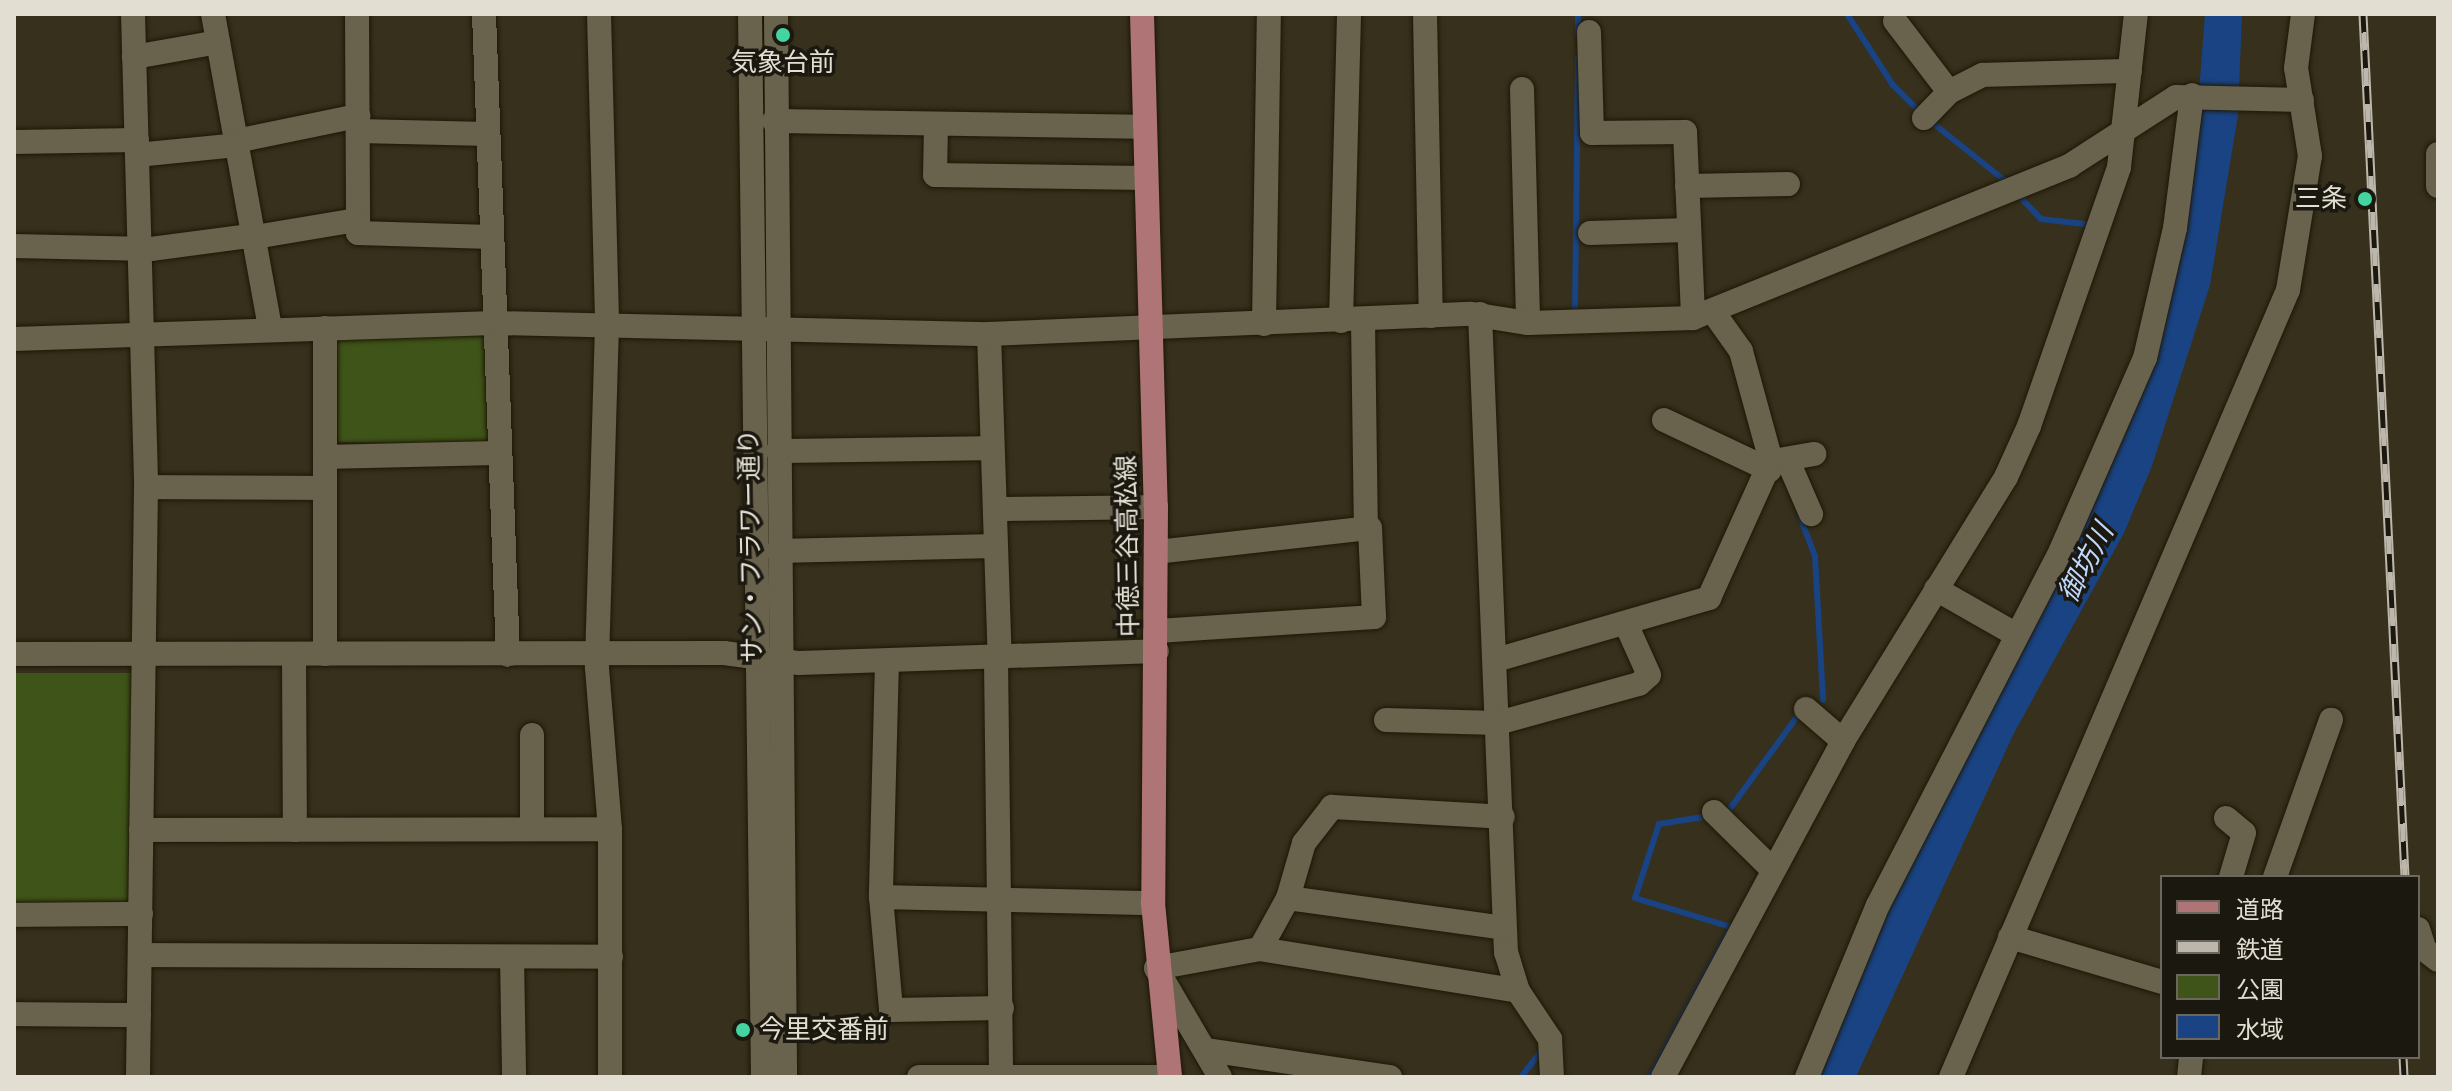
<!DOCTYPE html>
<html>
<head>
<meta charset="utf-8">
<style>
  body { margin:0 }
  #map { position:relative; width:2452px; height:1091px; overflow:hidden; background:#36301d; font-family:Karla,"Noto Sans JP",sans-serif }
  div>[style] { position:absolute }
  .green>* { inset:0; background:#3e5418 }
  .water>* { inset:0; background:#194382 }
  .stream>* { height:6px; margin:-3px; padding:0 3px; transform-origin:3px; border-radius:3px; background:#194382 }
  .roads { filter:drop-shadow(0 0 2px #1e1706) drop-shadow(0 0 2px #1e1706) }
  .minor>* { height:24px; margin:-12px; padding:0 12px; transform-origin:12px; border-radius:12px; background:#69624d }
  .major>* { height:24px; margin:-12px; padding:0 12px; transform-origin:12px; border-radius:12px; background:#af7576 }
  .rail>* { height:9px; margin-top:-4.5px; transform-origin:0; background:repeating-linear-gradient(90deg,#1b1810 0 18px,#bcb7aa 0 36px); box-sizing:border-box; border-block:2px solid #bcb7aa }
  .dots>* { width:22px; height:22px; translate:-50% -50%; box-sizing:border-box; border:4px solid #1b1810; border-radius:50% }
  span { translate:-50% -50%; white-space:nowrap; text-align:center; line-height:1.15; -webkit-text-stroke:7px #1b1810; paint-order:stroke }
  .poi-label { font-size:26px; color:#e2ded2 }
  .right { translate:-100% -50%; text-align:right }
  .left { translate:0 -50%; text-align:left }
  .street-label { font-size:26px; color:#e2ded2 }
  .water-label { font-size:28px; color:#bfd7fd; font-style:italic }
  .frame { position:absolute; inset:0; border:16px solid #e2ded2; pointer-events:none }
  .legend { position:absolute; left:2160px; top:875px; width:260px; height:184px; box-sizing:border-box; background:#1b1810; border:2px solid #6b675e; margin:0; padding:10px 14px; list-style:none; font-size:24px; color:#e2ded2 }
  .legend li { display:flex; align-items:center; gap:16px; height:40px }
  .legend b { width:40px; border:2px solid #6b675e }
</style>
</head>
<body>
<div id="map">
  <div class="green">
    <i style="clip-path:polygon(487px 335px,489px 444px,338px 442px,337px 338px)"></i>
    <i style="clip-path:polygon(14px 673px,134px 673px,132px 907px,14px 907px)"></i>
  </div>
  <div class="water">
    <i style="clip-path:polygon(2205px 14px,2242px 14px,2238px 115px,2210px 285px,2152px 466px,2124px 533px,2014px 733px,1856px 1077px,1815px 1077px,1844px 991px,2137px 392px,2196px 131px)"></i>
  </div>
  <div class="stream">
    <i style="left:1847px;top:14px;width:85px;rotate:57.1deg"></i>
    <i style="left:1893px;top:85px;width:40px;rotate:45deg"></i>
    <i style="left:1578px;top:34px;width:20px;rotate:-90deg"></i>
    <i style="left:1929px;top:120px;width:101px;rotate:38.6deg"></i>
    <i style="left:2016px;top:193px;width:36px;rotate:46deg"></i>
    <i style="left:2041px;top:219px;width:52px;rotate:6.6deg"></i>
    <i style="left:1575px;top:310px;width:252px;rotate:-89.3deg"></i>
    <i style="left:1800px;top:517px;width:42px;rotate:69deg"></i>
    <i style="left:1815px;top:556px;width:144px;rotate:86.8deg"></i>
    <i style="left:1729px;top:810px;width:119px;rotate:-53.9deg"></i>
    <i style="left:1521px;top:1077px;width:36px;rotate:-52deg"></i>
    <i style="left:1650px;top:1077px;width:170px;rotate:-61.6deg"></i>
    <i style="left:1731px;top:927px;width:100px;rotate:-163.2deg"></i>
    <i style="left:1635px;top:898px;width:78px;rotate:-72deg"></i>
    <i style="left:1659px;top:824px;width:51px;rotate:-9.1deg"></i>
  </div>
  <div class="roads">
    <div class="minor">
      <i style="left:133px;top:14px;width:473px;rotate:88.4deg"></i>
      <i style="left:146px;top:487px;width:590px;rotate:90.78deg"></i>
      <i style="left:213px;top:14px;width:320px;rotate:79.7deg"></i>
      <i style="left:357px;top:14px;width:219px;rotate:89.7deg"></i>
      <i style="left:358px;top:233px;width:133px;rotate:1.7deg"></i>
      <i style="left:484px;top:14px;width:641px;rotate:87.86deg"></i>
      <i style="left:599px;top:14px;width:311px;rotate:88.5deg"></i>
      <i style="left:607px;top:325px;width:343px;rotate:91.7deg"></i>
      <i style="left:597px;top:668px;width:162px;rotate:85.4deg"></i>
      <i style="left:610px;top:829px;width:248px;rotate:90deg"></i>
      <i style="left:750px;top:14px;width:1063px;rotate:89.3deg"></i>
      <i style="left:776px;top:14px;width:1063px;rotate:89.51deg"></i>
      <i style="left:1425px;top:14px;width:302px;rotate:88.9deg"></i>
      <i style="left:1895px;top:21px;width:89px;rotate:52.7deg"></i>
      <i style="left:1589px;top:32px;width:101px;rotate:88.3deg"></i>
      <i style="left:1592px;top:133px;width:93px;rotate:-0.6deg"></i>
      <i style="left:1685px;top:132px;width:186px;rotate:87.5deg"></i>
      <i style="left:134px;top:57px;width:85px;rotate:-10.1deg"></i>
      <i style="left:1522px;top:89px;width:234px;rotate:88.5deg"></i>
      <i style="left:1924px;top:118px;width:36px;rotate:-46deg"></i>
      <i style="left:1949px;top:92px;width:38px;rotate:-27deg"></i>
      <i style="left:1983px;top:75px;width:147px;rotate:-1.6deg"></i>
      <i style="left:774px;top:121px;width:368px;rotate:0.9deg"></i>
      <i style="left:936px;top:125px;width:50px;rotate:91.1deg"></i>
      <i style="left:935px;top:175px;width:210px;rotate:0.8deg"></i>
      <i style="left:358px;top:131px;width:130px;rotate:1.3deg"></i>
      <i style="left:236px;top:141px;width:125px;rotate:-11.6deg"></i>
      <i style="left:14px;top:142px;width:123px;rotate:-0.9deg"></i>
      <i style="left:2438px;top:154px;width:32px;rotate:90deg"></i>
      <i style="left:137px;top:155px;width:100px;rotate:-5.7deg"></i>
      <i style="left:1687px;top:186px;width:101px;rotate:-1.1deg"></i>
      <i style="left:1590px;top:233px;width:98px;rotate:-1.8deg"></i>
      <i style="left:249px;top:238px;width:109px;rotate:-9.5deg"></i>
      <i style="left:14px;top:246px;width:137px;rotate:1.3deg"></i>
      <i style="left:151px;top:249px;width:98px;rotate:-7.6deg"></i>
      <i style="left:1480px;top:314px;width:639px;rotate:87.67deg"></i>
      <i style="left:1506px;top:952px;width:41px;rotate:72.9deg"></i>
      <i style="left:1518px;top:991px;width:58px;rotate:56.3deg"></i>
      <i style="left:1550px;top:1039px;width:38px;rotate:87deg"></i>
      <i style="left:1341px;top:321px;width:307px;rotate:-88.5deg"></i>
      <i style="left:1363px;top:321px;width:206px;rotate:89.2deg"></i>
      <i style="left:1264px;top:324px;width:310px;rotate:-89.1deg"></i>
      <i style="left:989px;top:334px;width:325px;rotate:88.1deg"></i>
      <i style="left:14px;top:339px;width:481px;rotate:-1.9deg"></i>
      <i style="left:495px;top:323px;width:494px;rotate:1.3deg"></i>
      <i style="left:989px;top:334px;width:482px;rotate:-2.4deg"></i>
      <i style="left:1471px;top:314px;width:58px;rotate:9deg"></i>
      <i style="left:1528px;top:323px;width:165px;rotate:-1.7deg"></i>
      <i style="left:1693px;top:318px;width:406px;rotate:-22deg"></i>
      <i style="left:2069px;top:166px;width:127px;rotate:-32.8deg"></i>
      <i style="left:2176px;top:97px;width:126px;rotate:1.4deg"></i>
      <i style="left:1664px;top:420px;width:117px;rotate:25.3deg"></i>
      <i style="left:778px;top:451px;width:211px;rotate:-0.8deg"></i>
      <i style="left:325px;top:457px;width:171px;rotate:-1.3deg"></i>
      <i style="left:1773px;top:461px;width:42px;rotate:-9.7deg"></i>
      <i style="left:1788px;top:461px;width:58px;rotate:66.5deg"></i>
      <i style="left:146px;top:487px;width:177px;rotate:0.3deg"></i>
      <i style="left:995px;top:509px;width:161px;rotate:-0.7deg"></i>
      <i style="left:778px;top:551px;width:217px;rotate:-1.3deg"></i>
      <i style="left:1156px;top:552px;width:215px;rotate:-6.4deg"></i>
      <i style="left:1370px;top:528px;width:89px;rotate:87.4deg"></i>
      <i style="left:1374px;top:617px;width:217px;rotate:176.3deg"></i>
      <i style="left:1936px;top:589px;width:91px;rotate:29.7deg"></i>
      <i style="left:14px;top:654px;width:710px;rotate:-0.08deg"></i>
      <i style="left:724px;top:653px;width:76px;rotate:7.6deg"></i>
      <i style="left:799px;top:663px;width:358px;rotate:-1.9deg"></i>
      <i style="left:325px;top:654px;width:326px;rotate:-90deg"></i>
      <i style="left:294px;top:655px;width:175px;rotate:89.7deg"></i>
      <i style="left:996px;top:660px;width:415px;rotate:89.3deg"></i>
      <i style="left:1496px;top:660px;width:222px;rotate:-16.2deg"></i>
      <i style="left:1709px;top:598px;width:150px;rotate:-65.7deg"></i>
      <i style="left:1771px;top:461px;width:114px;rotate:-105.3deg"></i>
      <i style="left:1741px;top:351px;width:47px;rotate:-125.4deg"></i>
      <i style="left:887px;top:661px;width:236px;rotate:91.5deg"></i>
      <i style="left:881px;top:897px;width:113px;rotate:84.9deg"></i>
      <i style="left:891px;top:1010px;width:111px;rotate:-1deg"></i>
      <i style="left:1806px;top:709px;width:49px;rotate:40.9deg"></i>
      <i style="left:1386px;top:720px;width:112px;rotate:1.5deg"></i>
      <i style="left:1498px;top:723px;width:146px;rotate:-15.5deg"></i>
      <i style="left:1639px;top:684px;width:13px;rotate:-42deg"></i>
      <i style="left:1649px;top:675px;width:54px;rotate:-114.2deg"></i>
      <i style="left:532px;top:735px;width:94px;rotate:90deg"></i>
      <i style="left:1714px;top:812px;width:83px;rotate:44.5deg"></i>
      <i style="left:2226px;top:818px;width:23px;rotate:40deg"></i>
      <i style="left:2244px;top:833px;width:46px;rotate:106.5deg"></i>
      <i style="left:141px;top:830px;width:469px;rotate:-0.1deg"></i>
      <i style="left:2275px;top:877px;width:167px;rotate:-70.4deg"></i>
      <i style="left:881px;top:897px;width:272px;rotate:1.3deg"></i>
      <i style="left:1288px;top:898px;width:218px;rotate:7.9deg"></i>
      <i style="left:14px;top:915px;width:127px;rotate:-0.5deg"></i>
      <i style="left:2418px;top:929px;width:22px;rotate:72deg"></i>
      <i style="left:2425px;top:950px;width:16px;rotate:38deg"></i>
      <i style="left:2010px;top:937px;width:159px;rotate:16.5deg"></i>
      <i style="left:1260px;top:949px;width:58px;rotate:-61.2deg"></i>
      <i style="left:1288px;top:898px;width:57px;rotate:-73.8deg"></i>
      <i style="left:1304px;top:843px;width:46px;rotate:-52.1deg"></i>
      <i style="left:1332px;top:807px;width:171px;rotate:3.3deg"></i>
      <i style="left:140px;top:955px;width:471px;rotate:0.2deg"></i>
      <i style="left:512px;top:957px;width:120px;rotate:89deg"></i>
      <i style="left:14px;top:1014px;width:125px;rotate:0.5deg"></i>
      <i style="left:1207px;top:1050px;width:185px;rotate:8.4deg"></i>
      <i style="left:919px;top:1077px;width:251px"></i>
      <i style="left:1220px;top:1077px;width:126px;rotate:-120.4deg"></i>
      <i style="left:1156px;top:968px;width:106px;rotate:-10.4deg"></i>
      <i style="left:1260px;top:949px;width:261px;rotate:9.2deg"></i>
      <i style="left:1663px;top:1077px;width:381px;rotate:-61.8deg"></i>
      <i style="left:1843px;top:741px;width:310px;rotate:-58.3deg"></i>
      <i style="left:2006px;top:477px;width:56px;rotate:-65.7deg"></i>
      <i style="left:2029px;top:426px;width:274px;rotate:-70.8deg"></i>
      <i style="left:2119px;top:167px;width:154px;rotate:-83.7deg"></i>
      <i style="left:1807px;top:1077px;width:186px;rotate:-67.6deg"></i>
      <i style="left:1878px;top:905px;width:399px;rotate:-62.7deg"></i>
      <i style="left:2061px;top:550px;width:210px;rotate:-66.4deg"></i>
      <i style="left:2145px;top:358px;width:133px;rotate:-77deg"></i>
      <i style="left:2175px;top:228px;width:134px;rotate:-82.7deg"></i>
      <i style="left:1951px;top:1077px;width:856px;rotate:-66.82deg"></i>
      <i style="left:2288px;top:290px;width:136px;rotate:-80.7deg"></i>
      <i style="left:2310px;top:156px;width:89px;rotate:-99deg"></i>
      <i style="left:2296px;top:68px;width:54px;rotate:-82.6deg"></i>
      <i style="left:2189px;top:1077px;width:20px;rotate:-84deg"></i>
    </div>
    <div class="major">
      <i style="left:1142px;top:14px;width:493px;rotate:88.4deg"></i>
      <i style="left:1156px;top:507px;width:396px;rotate:90.4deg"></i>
      <i style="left:1153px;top:903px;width:175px;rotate:84.4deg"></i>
    </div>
  </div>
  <div class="rail">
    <i style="left:2363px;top:14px;width:864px;rotate:87.21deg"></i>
    <i style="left:2403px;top:1057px;width:20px;rotate:87deg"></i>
  </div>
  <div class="dots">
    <i style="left:783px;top:35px;background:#44d49f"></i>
    <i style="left:2365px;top:199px;background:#44d49f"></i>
    <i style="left:743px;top:1030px;background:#44d49f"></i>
  </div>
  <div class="poi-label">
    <span style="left:783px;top:63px">気象台前</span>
    <span class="right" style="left:2347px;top:199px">三条</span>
    <span class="left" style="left:759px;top:1030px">今里交番前</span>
  </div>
  <div class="street-label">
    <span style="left:751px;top:546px;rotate:-91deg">サン・フラワー通り</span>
    <span style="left:1128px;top:546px;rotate:-91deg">中徳三谷高松線</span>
  </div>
  <div class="water-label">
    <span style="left:2086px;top:563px;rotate:-62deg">御坊川</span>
  </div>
  <div class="frame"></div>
  <ul class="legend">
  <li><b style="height:10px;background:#af7576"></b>道路</li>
  <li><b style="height:10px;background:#bcb7aa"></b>鉄道</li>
  <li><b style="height:22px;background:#3e5418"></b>公園</li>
  <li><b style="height:22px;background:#194382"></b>水域</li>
  </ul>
</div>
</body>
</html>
